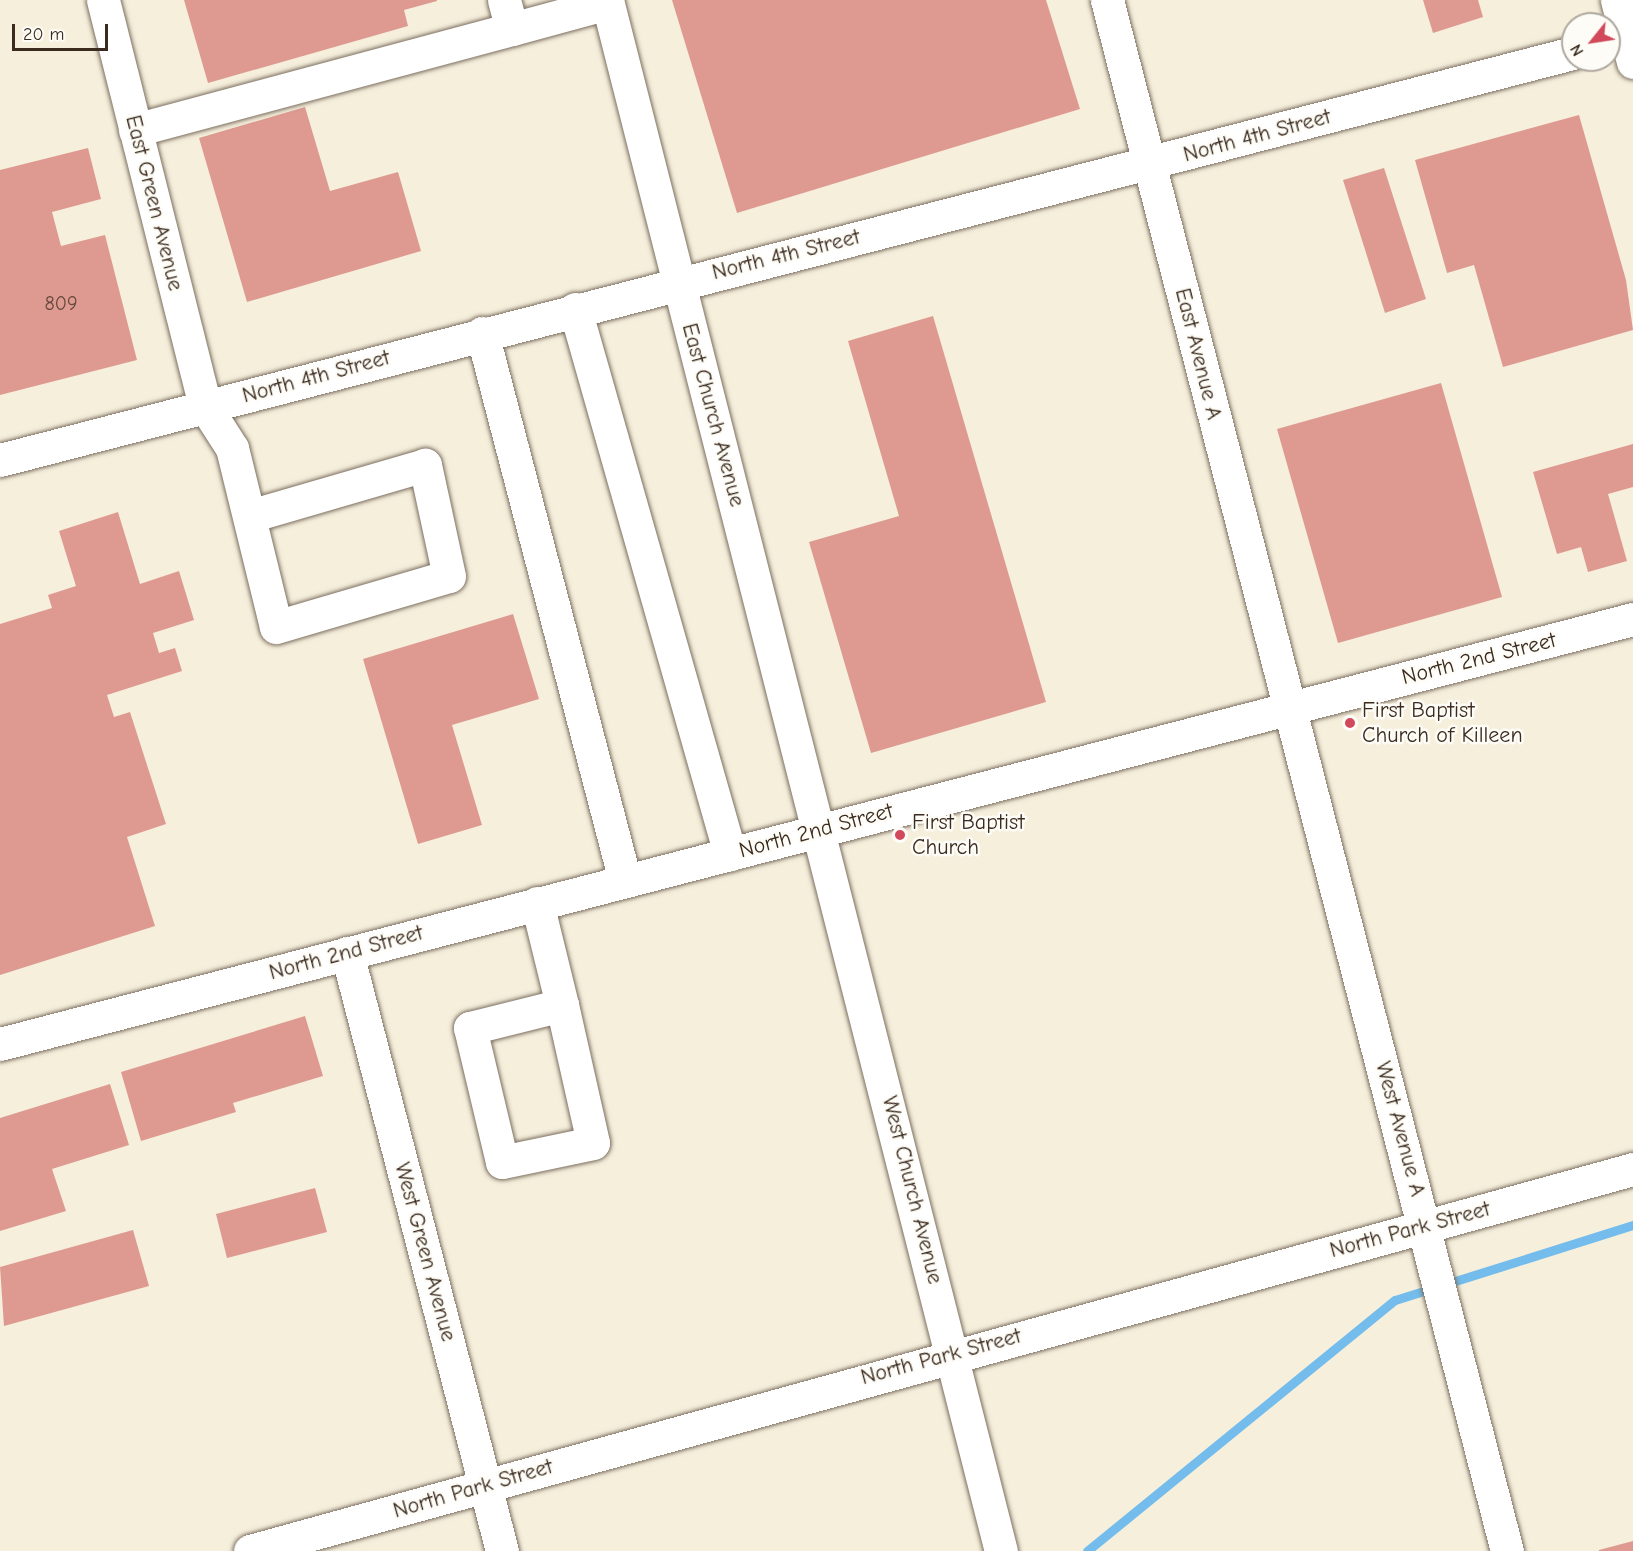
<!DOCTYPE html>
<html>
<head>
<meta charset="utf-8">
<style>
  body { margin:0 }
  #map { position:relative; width:1633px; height:1551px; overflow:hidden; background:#f6efdc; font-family:"Comic Neue",sans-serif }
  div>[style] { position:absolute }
  .stream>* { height:9px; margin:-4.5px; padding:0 4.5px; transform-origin:4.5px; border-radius:4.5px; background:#73bceb }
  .building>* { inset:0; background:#de9a91 }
  .roads { filter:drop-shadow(0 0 2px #7c6f60) drop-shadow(0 0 2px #7c6f60) }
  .minor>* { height:33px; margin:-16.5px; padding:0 16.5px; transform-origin:16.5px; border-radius:16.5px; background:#fff }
  .dots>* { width:16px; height:16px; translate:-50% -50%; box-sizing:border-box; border:3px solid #fdfcf7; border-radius:50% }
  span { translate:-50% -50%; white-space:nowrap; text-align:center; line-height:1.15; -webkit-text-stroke:5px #fdfcf7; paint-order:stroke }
  .number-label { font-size:20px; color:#64463b }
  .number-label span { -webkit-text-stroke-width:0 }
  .street-label { font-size:22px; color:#3b2a1e }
  .poi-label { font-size:22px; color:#3b2a1e }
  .left { translate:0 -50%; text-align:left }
  .north { position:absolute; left:1561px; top:12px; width:60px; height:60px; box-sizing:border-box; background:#fdfcf7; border:2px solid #afa8a0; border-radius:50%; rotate:240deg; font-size:16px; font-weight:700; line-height:24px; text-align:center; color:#3b2a1e }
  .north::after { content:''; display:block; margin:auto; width:21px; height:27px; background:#d1495b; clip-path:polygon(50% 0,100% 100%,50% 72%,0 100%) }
  .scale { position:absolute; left:12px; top:24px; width:96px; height:27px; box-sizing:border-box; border:3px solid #3b2a1e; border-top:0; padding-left:8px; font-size:18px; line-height:21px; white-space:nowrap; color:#3b2a1e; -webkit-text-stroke:4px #fdfcf7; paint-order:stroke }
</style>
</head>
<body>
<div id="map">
  <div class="stream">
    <i style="left:1087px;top:1551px;width:397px;rotate:-39.2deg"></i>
    <i style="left:1395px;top:1300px;width:250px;rotate:-17.5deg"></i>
  </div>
  <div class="building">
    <i style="clip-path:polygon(184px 0,437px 0,437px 1px,404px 10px,408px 26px,208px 83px)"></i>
    <i style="clip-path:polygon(672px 0,1046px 0,1080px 109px,737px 213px)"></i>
    <i style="clip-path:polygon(1423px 0,1478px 0,1483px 17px,1433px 33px)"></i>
    <i style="clip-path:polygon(305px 107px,330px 191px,398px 172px,421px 251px,247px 302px,199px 138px)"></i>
    <i style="clip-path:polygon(1579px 115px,1626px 280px,1633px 330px,1503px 367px,1474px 265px,1447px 273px,1415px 160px)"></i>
    <i style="clip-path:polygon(88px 148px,101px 199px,52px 212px,61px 246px,105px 235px,137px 360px,0 395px,0 170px)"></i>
    <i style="clip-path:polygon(1384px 168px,1426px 299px,1385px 313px,1343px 180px)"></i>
    <i style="clip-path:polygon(933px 316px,1046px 702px,871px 753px,809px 542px,899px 516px,848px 341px)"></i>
    <i style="clip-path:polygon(1441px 383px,1502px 597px,1338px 643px,1277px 429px)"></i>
    <i style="clip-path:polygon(1633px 444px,1633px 487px,1608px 494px,1627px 561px,1588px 572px,1581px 547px,1557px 554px,1533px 472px)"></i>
    <i style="clip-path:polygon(118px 512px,140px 584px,179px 571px,194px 620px,153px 633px,159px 653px,175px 648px,182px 671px,107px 695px,114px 717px,130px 712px,166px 824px,127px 837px,155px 926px,0 975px,0 624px,52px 608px,48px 595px,76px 586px,59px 531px)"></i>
    <i style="clip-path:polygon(513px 614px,539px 699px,452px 725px,482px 825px,418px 844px,363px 659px)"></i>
    <i style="clip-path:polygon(305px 1016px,323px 1076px,233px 1103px,236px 1112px,141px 1141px,121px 1072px)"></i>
    <i style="clip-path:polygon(110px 1084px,129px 1145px,52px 1169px,66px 1211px,0 1231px,0 1118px)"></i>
    <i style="clip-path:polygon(315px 1188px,327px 1232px,227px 1258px,216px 1214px)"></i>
    <i style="clip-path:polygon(133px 1230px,149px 1286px,4px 1326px,0 1267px)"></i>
    <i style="clip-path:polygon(1633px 1541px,1633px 1551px,1599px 1551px,1599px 1550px)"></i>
  </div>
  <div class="roads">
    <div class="minor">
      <i style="left:103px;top:0;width:419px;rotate:75.9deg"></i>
      <i style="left:205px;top:406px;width:50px;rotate:57.3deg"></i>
      <i style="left:232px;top:448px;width:184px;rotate:76.2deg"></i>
      <i style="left:276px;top:627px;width:180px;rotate:-16.4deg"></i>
      <i style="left:449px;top:576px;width:114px;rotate:-102.2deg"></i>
      <i style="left:425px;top:465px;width:183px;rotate:163.8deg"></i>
      <i style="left:504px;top:0;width:30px;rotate:75deg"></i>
      <i style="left:512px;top:29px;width:99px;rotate:-15.2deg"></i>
      <i style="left:607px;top:0;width:1600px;rotate:75.75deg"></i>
      <i style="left:1107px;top:0;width:1602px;rotate:75.54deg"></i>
      <i style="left:1617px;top:0;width:64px;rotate:75.5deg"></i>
      <i style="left:135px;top:130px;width:390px;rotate:-15deg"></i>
      <i style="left:575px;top:309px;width:567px;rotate:74.12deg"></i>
      <i style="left:482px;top:333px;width:566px;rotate:75.37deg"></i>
      <i style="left:0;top:460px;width:1625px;rotate:-14.51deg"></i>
      <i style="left:537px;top:903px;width:105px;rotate:76.2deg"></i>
      <i style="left:562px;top:1005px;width:141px;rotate:77.3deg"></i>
      <i style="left:593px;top:1143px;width:93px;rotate:168.2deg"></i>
      <i style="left:502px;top:1162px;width:138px;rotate:-103.4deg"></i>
      <i style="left:470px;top:1028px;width:95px;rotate:-14deg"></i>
      <i style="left:347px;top:953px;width:618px;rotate:75.47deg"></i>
      <i style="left:0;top:1044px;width:1687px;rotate:-14.59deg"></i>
      <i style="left:250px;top:1551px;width:1435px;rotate:-15.44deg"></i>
    </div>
  </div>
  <div class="dots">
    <i style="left:1350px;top:723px;background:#d1495b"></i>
    <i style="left:900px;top:835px;background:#d1495b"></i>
  </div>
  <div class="number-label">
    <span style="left:61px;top:303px">809</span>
  </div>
  <div class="street-label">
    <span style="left:1257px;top:136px;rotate:-15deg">North 4th Street</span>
    <span style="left:154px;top:203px;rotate:76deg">East Green Avenue</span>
    <span style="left:786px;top:255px;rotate:-14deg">North 4th Street</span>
    <span style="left:1198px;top:354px;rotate:76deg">East Avenue A</span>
    <span style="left:316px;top:377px;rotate:-15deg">North 4th Street</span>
    <span style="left:713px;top:415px;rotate:75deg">East Church Avenue</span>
    <span style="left:1479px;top:659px;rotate:-14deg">North 2nd Street</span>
    <span style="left:816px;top:831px;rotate:-15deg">North 2nd Street</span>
    <span style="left:346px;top:953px;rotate:-15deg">North 2nd Street</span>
    <span style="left:1400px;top:1129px;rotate:75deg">West Avenue A</span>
    <span style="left:912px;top:1190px;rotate:76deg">West Church Avenue</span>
    <span style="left:1410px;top:1230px;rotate:-15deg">North Park Street</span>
    <span style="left:425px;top:1252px;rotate:75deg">West Green Avenue</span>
    <span style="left:941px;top:1357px;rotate:-15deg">North Park Street</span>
    <span style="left:473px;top:1489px;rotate:-16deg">North Park Street</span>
  </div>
  <div class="poi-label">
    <span class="left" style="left:1362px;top:723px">First Baptist<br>Church of Killeen</span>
    <span class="left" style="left:912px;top:835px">First Baptist<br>Church</span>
  </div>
  <div class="north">N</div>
  <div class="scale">20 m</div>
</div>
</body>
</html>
